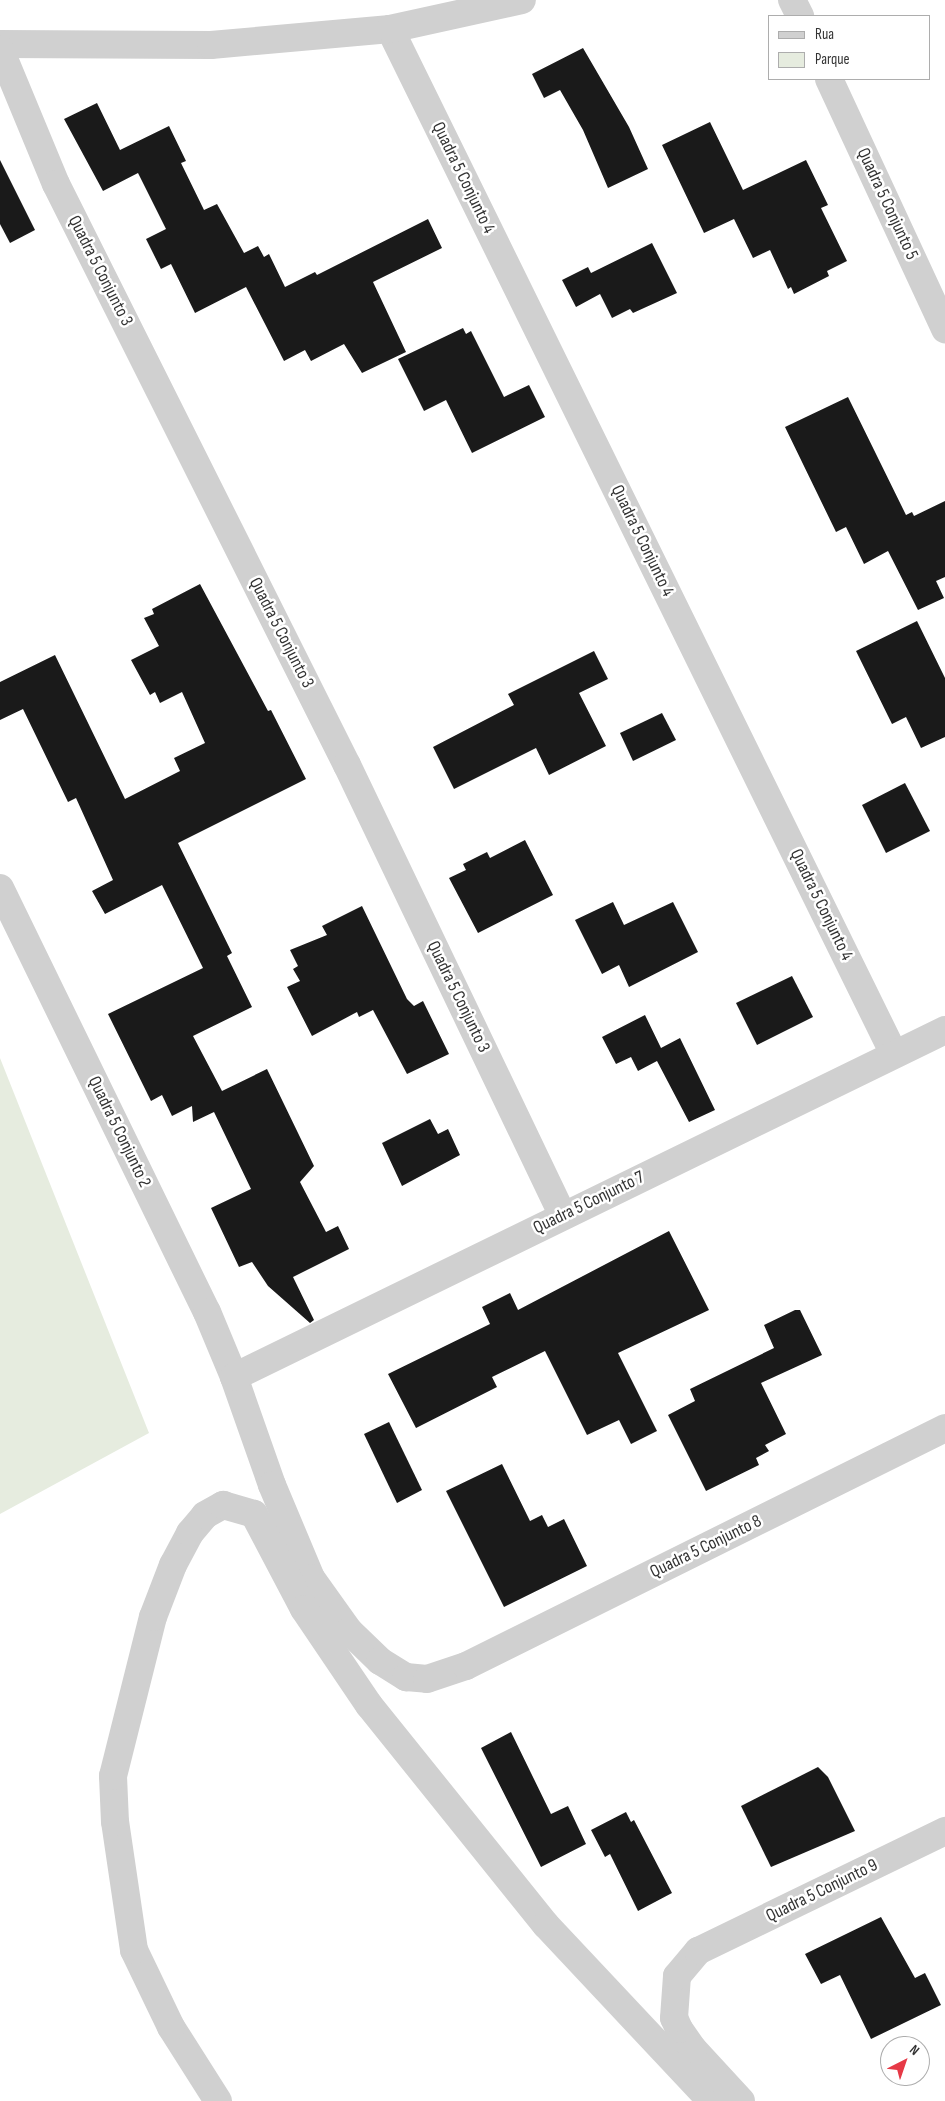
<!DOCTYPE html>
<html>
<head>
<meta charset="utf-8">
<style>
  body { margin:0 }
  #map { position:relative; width:945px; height:2101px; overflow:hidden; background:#fff; font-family:"Sofia Sans Condensed",sans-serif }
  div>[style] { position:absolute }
  .green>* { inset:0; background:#e6ecdf }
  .building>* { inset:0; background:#1a1a1a }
  .minor>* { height:28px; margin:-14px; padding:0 14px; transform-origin:14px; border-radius:14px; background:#d0d0d0 }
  span { translate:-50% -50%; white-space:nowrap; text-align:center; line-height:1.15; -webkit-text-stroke:5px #fff; paint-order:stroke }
  .street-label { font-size:18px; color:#333 }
  .legend { position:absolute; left:768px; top:15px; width:162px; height:65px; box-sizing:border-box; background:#fff; border:1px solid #adadad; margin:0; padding:6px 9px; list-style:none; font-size:15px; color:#333 }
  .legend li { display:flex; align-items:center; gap:10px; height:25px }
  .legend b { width:25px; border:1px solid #adadad }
  .north { position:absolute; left:880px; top:2036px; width:50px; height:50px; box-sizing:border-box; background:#fff; border:1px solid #adadad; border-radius:50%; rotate:41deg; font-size:14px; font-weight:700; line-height:20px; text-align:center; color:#333 }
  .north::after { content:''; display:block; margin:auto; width:18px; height:22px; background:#e63946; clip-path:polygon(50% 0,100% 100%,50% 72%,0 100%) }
</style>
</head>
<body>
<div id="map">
  <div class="green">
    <i style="clip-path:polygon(0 1058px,149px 1433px,0 1514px)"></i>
  </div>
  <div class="building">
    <i style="clip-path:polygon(583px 48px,629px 127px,648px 169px,608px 188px,583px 130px,560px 90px,544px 98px,532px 74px)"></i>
    <i style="clip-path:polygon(97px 103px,120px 150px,169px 126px,186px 161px,181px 163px,204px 210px,217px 204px,244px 253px,258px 246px,264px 257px,269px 254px,285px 287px,315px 272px,317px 275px,428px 219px,442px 248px,373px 282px,406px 352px,362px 373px,344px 344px,311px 361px,305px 350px,284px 361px,246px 287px,195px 313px,171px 264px,161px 269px,146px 239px,166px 229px,138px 173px,103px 191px,64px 119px)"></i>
    <i style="clip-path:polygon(710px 122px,743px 190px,806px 160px,828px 205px,821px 208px,847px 261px,827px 271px,829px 276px,794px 294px,791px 287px,788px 289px,770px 250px,753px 258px,734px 219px,704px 233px,662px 145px)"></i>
    <i style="clip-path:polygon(0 160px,35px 230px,10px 243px,0 224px)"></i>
    <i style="clip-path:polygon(652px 243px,677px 293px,633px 313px,630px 309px,612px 318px,600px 294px,576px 307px,562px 280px,588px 267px,591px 273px)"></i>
    <i style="clip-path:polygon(463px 328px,466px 334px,471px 331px,504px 397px,529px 385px,545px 417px,472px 453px,446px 400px,424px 411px,398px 359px)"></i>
    <i style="clip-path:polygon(848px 397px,906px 515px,912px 512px,914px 516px,945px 501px,945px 577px,936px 581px,944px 598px,918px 610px,888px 551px,864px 564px,846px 527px,836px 532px,785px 427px)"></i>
    <i style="clip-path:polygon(200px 584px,268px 711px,271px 710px,306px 779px,178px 843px,232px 953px,227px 956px,252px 1007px,193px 1036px,222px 1091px,267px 1069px,314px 1166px,300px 1182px,326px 1232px,338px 1226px,349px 1249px,293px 1277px,314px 1320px,310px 1323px,268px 1286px,252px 1262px,239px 1267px,211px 1208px,251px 1189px,214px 1112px,193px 1122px,192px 1106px,172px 1116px,162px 1095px,151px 1101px,108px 1014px,203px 968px,162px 885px,105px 914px,92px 891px,113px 880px,76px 798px,68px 802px,23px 709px,0 720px,0 682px,55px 655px,125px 799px,180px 771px,174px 758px,205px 743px,182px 692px,160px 703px,155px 692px,150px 695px,131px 660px,159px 646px,144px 618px,154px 614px,152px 609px)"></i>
    <i style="clip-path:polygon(917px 621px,945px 678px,945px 737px,921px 748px,906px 717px,892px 724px,856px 651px)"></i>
    <i style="clip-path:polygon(594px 651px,608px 679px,579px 693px,606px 746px,549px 775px,536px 748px,454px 789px,433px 747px,514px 705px,508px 694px)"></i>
    <i style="clip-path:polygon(662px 713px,676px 740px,633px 761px,620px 733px)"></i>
    <i style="clip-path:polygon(905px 783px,930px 831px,886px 853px,862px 805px)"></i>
    <i style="clip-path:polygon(525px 840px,553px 895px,478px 933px,449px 878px,466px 870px,463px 864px,487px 852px,490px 858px)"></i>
    <i style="clip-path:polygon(613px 902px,624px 925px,673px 902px,698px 952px,629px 987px,619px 965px,602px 974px,575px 920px)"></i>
    <i style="clip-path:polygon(362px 906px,407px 999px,414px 1006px,423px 1001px,449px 1054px,407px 1074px,373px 1010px,359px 1017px,357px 1012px,312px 1036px,287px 987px,300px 981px,293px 969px,298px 966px,290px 950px,327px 935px,322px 926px)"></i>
    <i style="clip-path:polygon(792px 976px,813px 1017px,757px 1045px,736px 1003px)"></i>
    <i style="clip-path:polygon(645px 1015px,661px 1048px,680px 1038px,715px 1110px,689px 1122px,657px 1061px,638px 1071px,631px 1057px,616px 1064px,602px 1037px)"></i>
    <i style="clip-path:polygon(430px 1119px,438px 1134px,448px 1129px,460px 1155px,402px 1186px,382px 1143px)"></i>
    <i style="clip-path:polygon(669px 1231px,709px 1310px,618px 1353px,657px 1431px,631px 1444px,619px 1420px,587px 1435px,545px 1351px,492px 1377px,497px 1387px,416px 1428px,388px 1374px,490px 1324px,482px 1307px,510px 1293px,518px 1310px)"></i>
    <i style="clip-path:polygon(795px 1310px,800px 1310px,822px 1355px,761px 1383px,786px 1434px,765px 1445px,769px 1451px,756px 1458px,759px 1465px,706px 1491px,668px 1415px,695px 1401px,690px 1389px,774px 1348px,764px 1325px)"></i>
    <i style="clip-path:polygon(389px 1422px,422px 1490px,397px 1503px,364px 1434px)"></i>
    <i style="clip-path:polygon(502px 1464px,530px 1521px,542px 1515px,548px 1527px,564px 1519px,587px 1566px,504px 1607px,446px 1491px)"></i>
    <i style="clip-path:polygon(511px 1732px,551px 1814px,568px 1806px,586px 1844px,541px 1867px,481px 1748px)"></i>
    <i style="clip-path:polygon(818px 1767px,828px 1777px,855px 1831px,771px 1867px,741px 1806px)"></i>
    <i style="clip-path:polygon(626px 1812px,631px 1822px,634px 1820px,672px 1893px,638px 1911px,610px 1854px,605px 1857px,591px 1830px)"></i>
    <i style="clip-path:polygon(881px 1917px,915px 1978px,925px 1973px,941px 2005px,871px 2039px,840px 1975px,821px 1984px,805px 1954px)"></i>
  </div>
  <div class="minor">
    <i style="left:792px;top:0;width:18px;rotate:63deg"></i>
    <i style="left:390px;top:29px;width:1142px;rotate:63.82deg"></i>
    <i style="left:0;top:44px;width:211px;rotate:0.3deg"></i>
    <i style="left:211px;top:45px;width:180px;rotate:-5.1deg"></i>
    <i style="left:390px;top:29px;width:135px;rotate:-12.4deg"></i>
    <i style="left:0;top:49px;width:146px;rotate:67.5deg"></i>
    <i style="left:56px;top:184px;width:650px;rotate:63.4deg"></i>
    <i style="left:347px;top:765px;width:500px;rotate:64.41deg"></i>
    <i style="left:829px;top:79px;width:276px;rotate:65.1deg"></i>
    <i style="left:0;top:888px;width:472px;rotate:64deg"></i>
    <i style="left:207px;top:1312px;width:70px;rotate:67.4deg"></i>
    <i style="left:234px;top:1377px;width:114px;rotate:70.6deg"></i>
    <i style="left:272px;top:1485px;width:101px;rotate:67.2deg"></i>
    <i style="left:311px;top:1578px;width:65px;rotate:54.4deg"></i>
    <i style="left:349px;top:1631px;width:43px;rotate:44.1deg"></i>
    <i style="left:380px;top:1661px;width:31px;rotate:32deg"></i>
    <i style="left:406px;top:1677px;width:21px;rotate:5deg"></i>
    <i style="left:427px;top:1679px;width:41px;rotate:-18.4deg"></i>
    <i style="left:466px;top:1666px;width:535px;rotate:-26.42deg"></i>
    <i style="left:234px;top:1377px;width:791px;rotate:-26.01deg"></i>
    <i style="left:218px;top:2101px;width:88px;rotate:-122.4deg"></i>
    <i style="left:171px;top:2027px;width:85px;rotate:-115.7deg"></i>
    <i style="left:134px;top:1950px;width:129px;rotate:-98.4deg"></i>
    <i style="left:115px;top:1822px;width:46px;rotate:-92.5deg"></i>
    <i style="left:113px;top:1776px;width:164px;rotate:-75.9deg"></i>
    <i style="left:153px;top:1617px;width:56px;rotate:-69deg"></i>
    <i style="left:173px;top:1565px;width:36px;rotate:-62deg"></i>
    <i style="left:190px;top:1533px;width:23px;rotate:-50deg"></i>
    <i style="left:205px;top:1515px;width:21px;rotate:-29deg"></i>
    <i style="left:223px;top:1505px;width:32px;rotate:16deg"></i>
    <i style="left:254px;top:1514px;width:107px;rotate:62.2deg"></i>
    <i style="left:304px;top:1609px;width:116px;rotate:55.9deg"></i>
    <i style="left:369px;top:1705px;width:282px;rotate:51.2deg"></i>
    <i style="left:546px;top:1925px;width:241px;rotate:46.8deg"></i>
    <i style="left:741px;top:2101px;width:71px;rotate:-132.7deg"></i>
    <i style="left:693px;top:2049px;width:24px;rotate:-125deg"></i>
    <i style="left:679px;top:2029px;width:12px;rotate:-114deg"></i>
    <i style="left:674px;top:2018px;width:42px;rotate:-85.9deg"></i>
    <i style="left:677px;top:1976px;width:33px;rotate:-50deg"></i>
    <i style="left:698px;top:1951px;width:275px;rotate:-25.9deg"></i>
  </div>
  <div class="street-label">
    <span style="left:463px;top:178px;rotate:64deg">Quadra 5 Conjunto 4</span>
    <span style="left:887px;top:204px;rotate:65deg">Quadra 5 Conjunto 5</span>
    <span style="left:100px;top:271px;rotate:63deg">Quadra 5 Conjunto 3</span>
    <span style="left:642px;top:541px;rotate:64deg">Quadra 5 Conjunto 4</span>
    <span style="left:281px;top:633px;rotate:63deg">Quadra 5 Conjunto 3</span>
    <span style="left:821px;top:905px;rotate:64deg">Quadra 5 Conjunto 4</span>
    <span style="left:458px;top:997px;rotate:64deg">Quadra 5 Conjunto 3</span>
    <span style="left:119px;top:1132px;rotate:64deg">Quadra 5 Conjunto 2</span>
    <span style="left:589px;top:1203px;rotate:-26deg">Quadra 5 Conjunto 7</span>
    <span style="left:706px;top:1547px;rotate:-26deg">Quadra 5 Conjunto 8</span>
    <span style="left:822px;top:1891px;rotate:-26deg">Quadra 5 Conjunto 9</span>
  </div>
  <ul class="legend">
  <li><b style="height:6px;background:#d0d0d0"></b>Rua</li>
  <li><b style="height:14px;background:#e6ecdf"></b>Parque</li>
  </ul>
  <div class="north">N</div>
</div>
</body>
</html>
